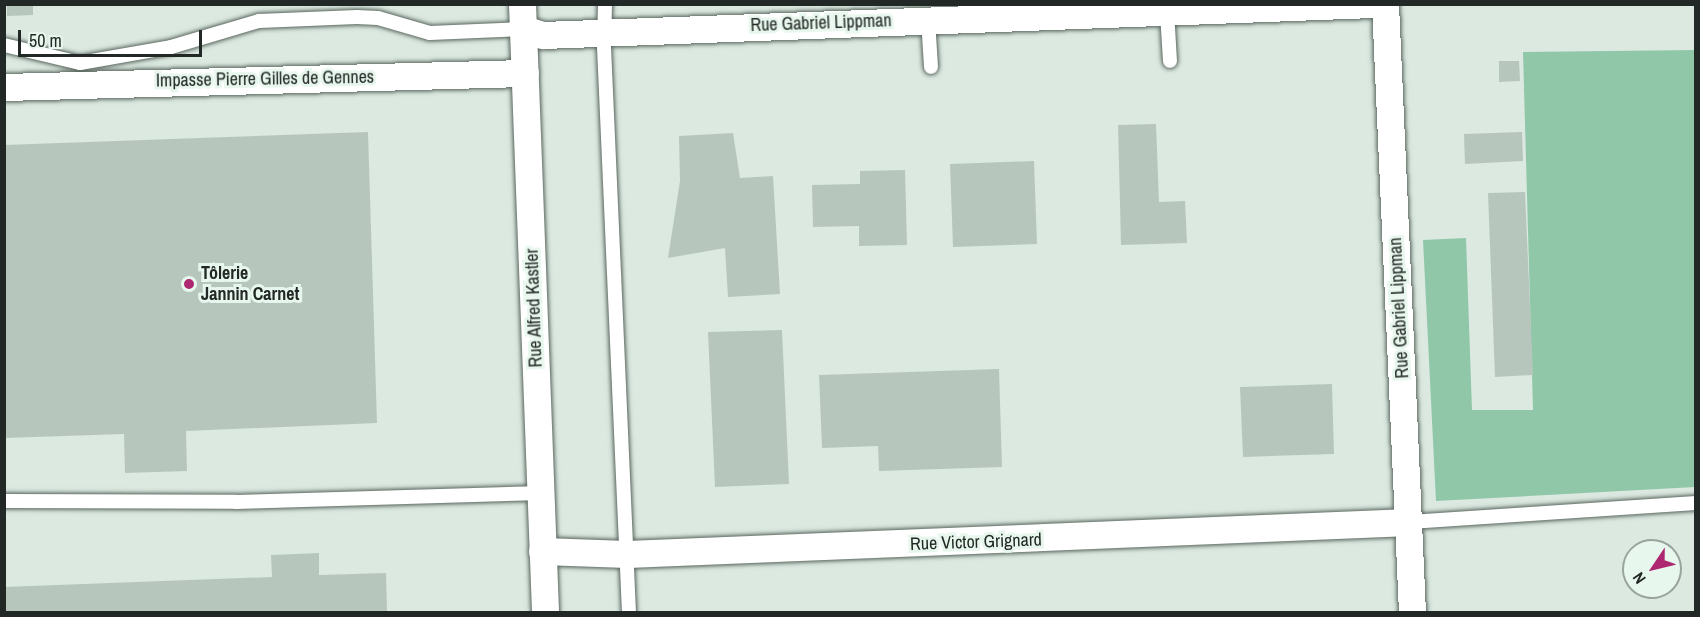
<!DOCTYPE html>
<html>
<head>
<meta charset="utf-8">
<style>
  body { margin:0 }
  #map { position:relative; width:1700px; height:617px; overflow:hidden; background:#dbe9e1; font-family:"Archivo Narrow",sans-serif }
  div>[style] { position:absolute }
  .green>* { inset:0; background:#90c7a9 }
  .building>* { inset:0; background:#b7c6bd }
  .roads { filter:drop-shadow(0 0 2px #5a675f) drop-shadow(0 0 2px #5a675f) }
  .lane>* { height:14px; margin:-7px; padding:0 7px; transform-origin:7px; border-radius:7px; background:#fff }
  .street>* { height:27px; margin:-13.5px; padding:0 13.5px; transform-origin:13.5px; border-radius:13.5px; background:#fff }
  .dots>* { width:16px; height:16px; translate:-50% -50%; box-sizing:border-box; border:3px solid #e8f7ee; border-radius:50% }
  span { translate:-50% -50%; white-space:nowrap; text-align:center; line-height:1.15; -webkit-text-stroke:6px #e8f7ee; paint-order:stroke }
  .street-label { font-size:18px; color:#222825 }
  .poi-label { font-size:18px; color:#222825; font-weight:700 }
  .left { translate:0 -50%; text-align:left }
  .frame { position:absolute; inset:0; border:6px solid #222825; pointer-events:none }
  .north { position:absolute; left:1622px; top:539px; width:60px; height:60px; box-sizing:border-box; background:#e8f7ee; border:2px solid #99a49e; border-radius:50%; rotate:235deg; font-size:16px; font-weight:700; line-height:24px; text-align:center; color:#222825 }
  .north::after { content:''; display:block; margin:auto; width:21px; height:27px; background:#ad2870; clip-path:polygon(50% 0,100% 100%,50% 72%,0 100%) }
  .scale { position:absolute; left:18px; top:30px; width:184px; height:27px; box-sizing:border-box; border:3px solid #222825; border-top:0; padding-left:8px; font-size:18px; line-height:21px; white-space:nowrap; color:#222825; -webkit-text-stroke:4px #e8f7ee; paint-order:stroke }
</style>
</head>
<body>
<div id="map">
  <div class="green">
    <i style="clip-path:polygon(1695px 50px,1695px 487px,1436px 501px,1423px 240px,1466px 238px,1472px 410px,1533px 410px,1523px 52px)"></i>
  </div>
  <div class="building">
    <i style="clip-path:polygon(7px 4px,33px 4px,33px 15px,7px 16px)"></i>
    <i style="clip-path:polygon(1499px 61px,1519px 61px,1520px 81px,1499px 82px)"></i>
    <i style="clip-path:polygon(1156px 124px,1159px 202px,1185px 201px,1187px 243px,1121px 245px,1118px 125px)"></i>
    <i style="clip-path:polygon(368px 132px,377px 423px,186px 431px,187px 471px,125px 473px,124px 434px,4px 438px,4px 145px)"></i>
    <i style="clip-path:polygon(1522px 132px,1523px 161px,1465px 164px,1464px 134px)"></i>
    <i style="clip-path:polygon(733px 133px,740px 178px,773px 176px,780px 294px,728px 297px,725px 248px,668px 258px,680px 181px,679px 136px)"></i>
    <i style="clip-path:polygon(1034px 161px,1037px 244px,953px 247px,950px 164px)"></i>
    <i style="clip-path:polygon(905px 170px,907px 245px,859px 246px,859px 226px,813px 227px,812px 185px,860px 184px,860px 171px)"></i>
    <i style="clip-path:polygon(1525px 192px,1533px 375px,1495px 377px,1488px 193px)"></i>
    <i style="clip-path:polygon(782px 330px,789px 484px,715px 487px,708px 332px)"></i>
    <i style="clip-path:polygon(999px 369px,1002px 467px,879px 471px,878px 446px,822px 448px,819px 375px)"></i>
    <i style="clip-path:polygon(1332px 384px,1334px 454px,1243px 457px,1240px 387px)"></i>
    <i style="clip-path:polygon(319px 553px,319px 575px,386px 573px,387px 612px,4px 612px,4px 587px,272px 577px,271px 555px)"></i>
  </div>
  <div class="roads">
    <div class="lane">
      <i style="left:605px;top:4px;width:43px;rotate:91.3deg"></i>
      <i style="left:604px;top:47px;width:566px;rotate:87.47deg"></i>
      <i style="left:1167px;top:12px;width:49px;rotate:86.5deg"></i>
      <i style="left:928px;top:19px;width:48px;rotate:86.4deg"></i>
      <i style="left:4px;top:45px;width:78px;rotate:13.3deg"></i>
      <i style="left:80px;top:63px;width:92px;rotate:-10deg"></i>
      <i style="left:171px;top:47px;width:92px;rotate:-16.5deg"></i>
      <i style="left:259px;top:21px;width:98px;rotate:-2.3deg"></i>
      <i style="left:357px;top:17px;width:21px;rotate:3deg"></i>
      <i style="left:378px;top:18px;width:54px;rotate:16.1deg"></i>
      <i style="left:430px;top:33px;width:93px;rotate:-2.5deg"></i>
      <i style="left:4px;top:501px;width:232px;rotate:0.2deg"></i>
      <i style="left:236px;top:502px;width:306px;rotate:-1.7deg"></i>
      <i style="left:1409px;top:522px;width:288px;rotate:-3.8deg"></i>
    </div>
    <div class="street">
      <i style="left:522px;top:4px;width:608px;rotate:87.83deg"></i>
      <i style="left:1385px;top:4px;width:609px;rotate:87.46deg"></i>
      <i style="left:523px;top:29px;width:21px;rotate:17deg"></i>
      <i style="left:543px;top:35px;width:831px;rotate:-2.14deg"></i>
      <i style="left:4px;top:87px;width:521px;rotate:-1.54deg"></i>
      <i style="left:542px;top:551px;width:85px;rotate:2deg"></i>
      <i style="left:627px;top:554px;width:783px;rotate:-2.34deg"></i>
    </div>
  </div>
  <div class="dots">
    <i style="left:189px;top:284px;background:#ad2870"></i>
  </div>
  <div class="street-label">
    <span style="left:821px;top:23px;rotate:-2deg">Rue Gabriel Lippman</span>
    <span style="left:265px;top:79px;rotate:-1deg">Impasse Pierre Gilles de Gennes</span>
    <span style="left:534px;top:308px;rotate:-92deg">Rue Alfred Kastler</span>
    <span style="left:1399px;top:308px;rotate:-93deg">Rue Gabriel Lippman</span>
    <span style="left:976px;top:542px;rotate:-2deg">Rue Victor Grignard</span>
  </div>
  <div class="poi-label">
    <span class="left" style="left:201px;top:284px">Tôlerie<br>Jannin Carnet</span>
  </div>
  <div class="frame"></div>
  <div class="north">N</div>
  <div class="scale">50 m</div>
</div>
</body>
</html>
